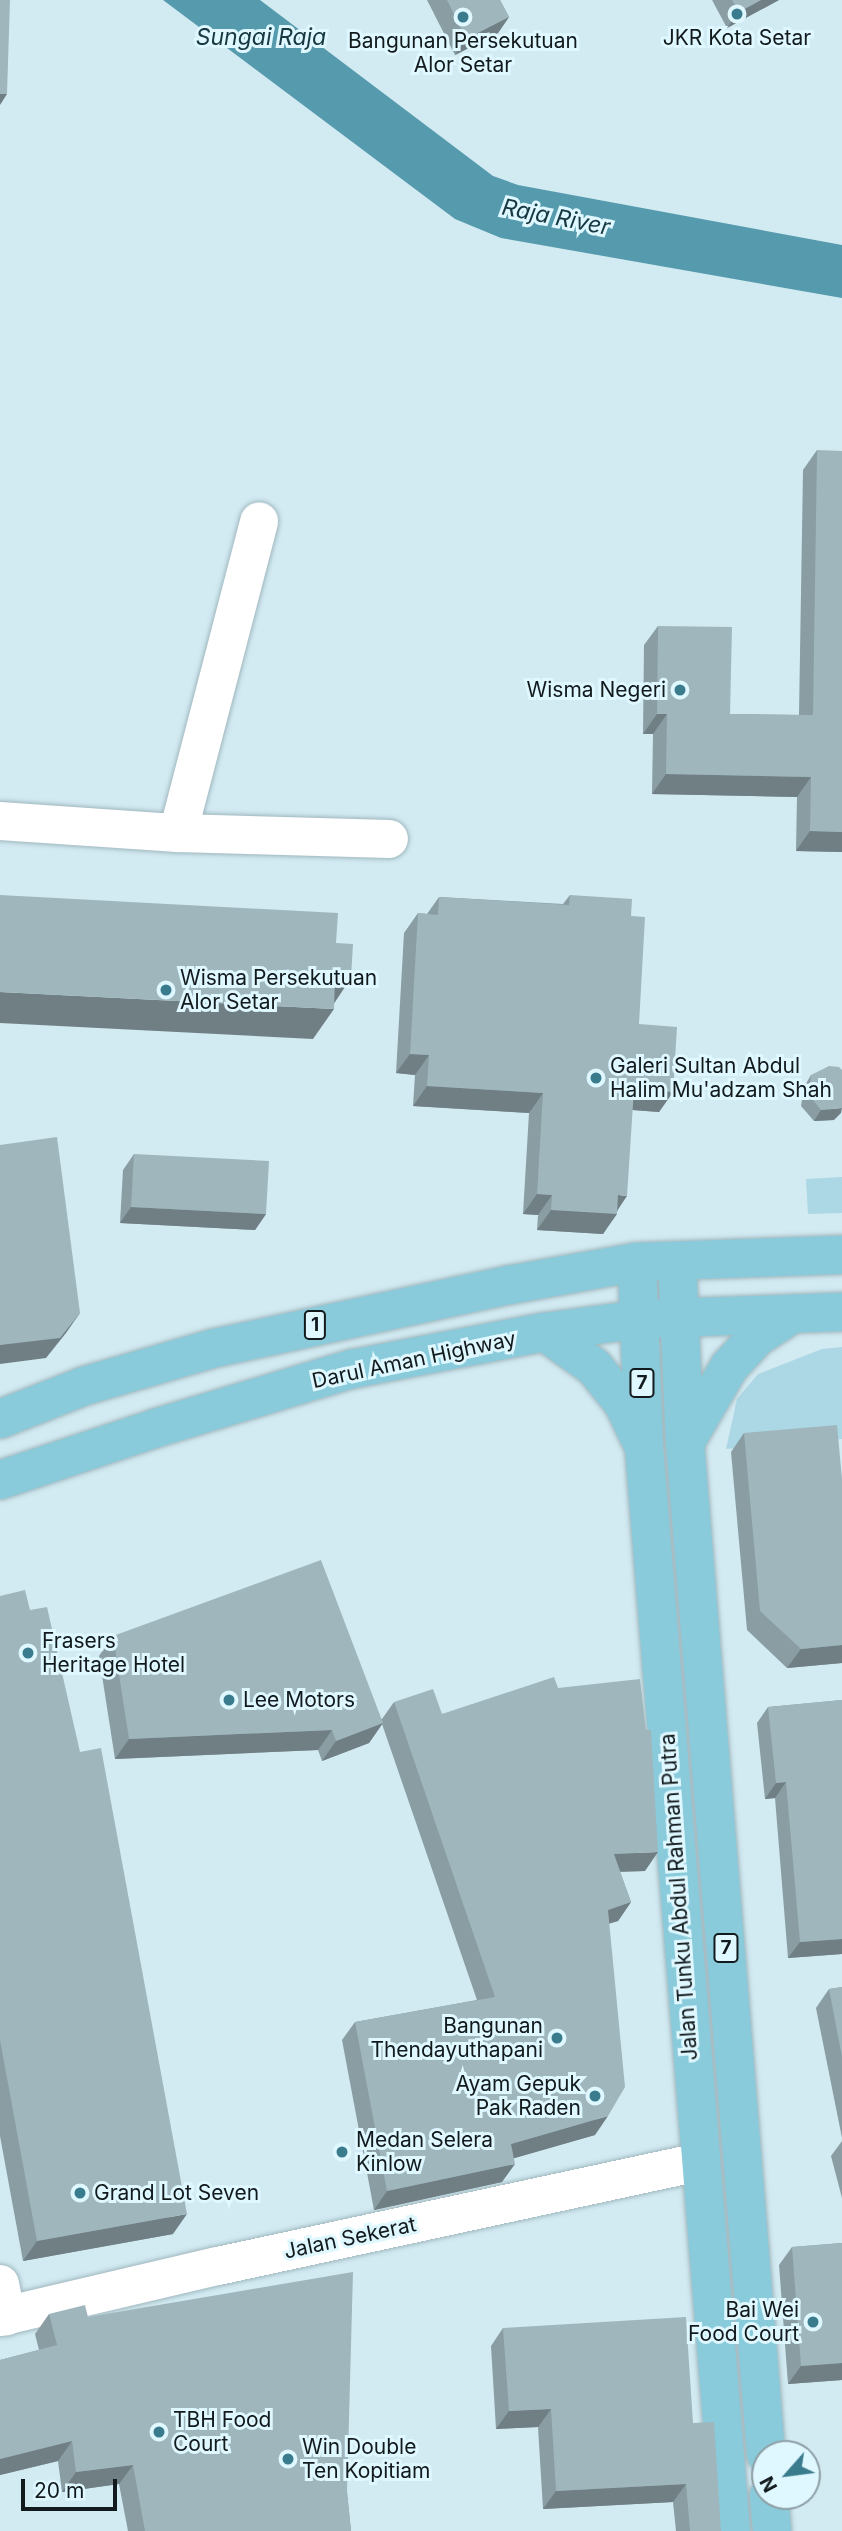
<!DOCTYPE html>
<html>
<head>
<meta charset="utf-8">
<style>
  body { margin:0 }
  #map { position:relative; width:842px; height:2531px; overflow:hidden; background:#d2eaf2; font-family:Inter,sans-serif }
  div>[style] { position:absolute }
  .green>* { inset:0; background:#acd7e4 }
  .water>* { inset:0; background:#559bad }
  .roads { filter:drop-shadow(0 0 2px #a0b7be) drop-shadow(0 0 2px #a0b7be) }
  .street>* { height:38px; margin:-19px; padding:0 19px; transform-origin:19px; border-radius:19px; background:#fff }
  .primary>* { height:38px; margin:-19px; padding:0 19px; transform-origin:19px; border-radius:19px; background:#8acbdb }
  .wall>* { inset:0; background:#899da3 }
  .shaded-wall>* { inset:0; background:#6f7f84 }
  .building>* { inset:0; background:#9fb6bd }
  .dots>* { width:19px; height:19px; translate:-50% -50%; box-sizing:border-box; border:4px solid #dff8ff; border-radius:50% }
  span { translate:-50% -50%; white-space:nowrap; text-align:center; line-height:1.15; -webkit-text-stroke:6px #dff8ff; paint-order:stroke }
  .shield-label span { padding:2px 5px; background:#dff8ff; border:2px solid; border-radius:5px; -webkit-text-stroke-width:0 }
  .shield-label { font-size:19px; color:#121a1d; font-weight:700 }
  .poi-label { font-size:21px; color:#121a1d }
  .right { translate:-100% -50%; text-align:right }
  .left { translate:0 -50%; text-align:left }
  .street-label { font-size:21px; color:#121a1d }
  .water-label { font-size:23px; color:#183942; font-style:italic }
  .north { position:absolute; left:751px; top:2440px; width:70px; height:70px; box-sizing:border-box; background:#dff8ff; border:2px solid #8d9fa5; border-radius:50%; rotate:242deg; font-size:19px; font-weight:700; line-height:28px; text-align:center; color:#121a1d }
  .north::after { content:''; display:block; margin:auto; width:24px; height:32px; background:#3a7c8e; clip-path:polygon(50% 0,100% 100%,50% 72%,0 100%) }
  .scale { position:absolute; left:21px; top:2479px; width:96px; height:32px; box-sizing:border-box; border:4px solid #121a1d; border-top:0; padding-left:9px; font-size:21px; line-height:24px; white-space:nowrap; color:#121a1d; -webkit-text-stroke:5px #dff8ff; paint-order:stroke }
</style>
</head>
<body>
<div id="map">
  <div class="green">
    <i style="clip-path:polygon(842px 1177px,842px 1213px,808px 1214px,806px 1179px)"></i>
    <i style="clip-path:polygon(842px 1347px,842px 1439px,726px 1449px,737px 1399px,758px 1374px,822px 1349px)"></i>
  </div>
  <div class="water">
    <i style="clip-path:polygon(163px 0,260px 0,493px 176px,518px 185px,842px 245px,842px 298px,501px 238px,455px 219px)"></i>
  </div>
  <div class="roads">
    <div class="street">
      <i style="left:0;top:821px;width:178px;rotate:3.9deg"></i>
      <i style="left:178px;top:833px;width:211px;rotate:1.6deg"></i>
      <i style="left:178px;top:833px;width:322px;rotate:-75.4deg"></i>
      <i style="left:0;top:2284px;width:33px;rotate:79deg"></i>
      <i style="left:0;top:2317px;width:224px;rotate:-13.2deg"></i>
      <i style="left:218px;top:2266px;width:493px;rotate:-12.2deg"></i>
    </div>
    <div class="primary">
      <i style="left:677px;top:1261px;width:182px;rotate:87.5deg"></i>
      <i style="left:685px;top:1443px;width:1014px;rotate:85.42deg"></i>
      <i style="left:637px;top:1262px;width:184px;rotate:87.8deg"></i>
      <i style="left:644px;top:1446px;width:1088px;rotate:85.42deg"></i>
      <i style="left:545px;top:1332px;width:60px;rotate:35.5deg"></i>
      <i style="left:594px;top:1367px;width:46px;rotate:51.1deg"></i>
      <i style="left:623px;top:1403px;width:42px;rotate:64.7deg"></i>
      <i style="left:0;top:1419px;width:90px;rotate:-21.4deg"></i>
      <i style="left:84px;top:1386px;width:136px;rotate:-16.2deg"></i>
      <i style="left:215px;top:1348px;width:301px;rotate:-12.1deg"></i>
      <i style="left:509px;top:1285px;width:130px;rotate:-10.2deg"></i>
      <i style="left:637px;top:1262px;width:205px;rotate:-2deg"></i>
      <i style="left:685px;top:1443px;width:88px;rotate:-59.9deg"></i>
      <i style="left:729px;top:1367px;width:41px;rotate:-47deg"></i>
      <i style="left:757px;top:1337px;width:42px;rotate:-33.3deg"></i>
      <i style="left:0;top:1480px;width:164px;rotate:-18.4deg"></i>
      <i style="left:156px;top:1428px;width:205px;rotate:-16.8deg"></i>
      <i style="left:352px;top:1369px;width:197px;rotate:-10.9deg"></i>
      <i style="left:545px;top:1332px;width:96px;rotate:-7.8deg"></i>
      <i style="left:640px;top:1319px;width:202px;rotate:-2deg"></i>
      <i style="left:769px;top:2496px;width:35px;rotate:85deg"></i>
    </div>
  </div>
  <div class="wall">
    <i style="clip-path:polygon(427px 0,500px 0,509px 17px,498px 33px,455px 55px)"></i>
    <i style="clip-path:polygon(712px 0,779px 0,727px 28px)"></i>
    <i style="clip-path:polygon(817px 450px,842px 852px,796px 851px,797px 797px,652px 794px,653px 734px,643px 734px,644px 645px,658px 626px,730px 714px,799px 715px,803px 470px)"></i>
    <i style="clip-path:polygon(570px 895px,631px 916px,639px 1024px,673px 1092px,659px 1112px,632px 1110px,618px 1210px,603px 1234px,537px 1230px,538px 1215px,523px 1214px,529px 1113px,413px 1106px,415px 1075px,396px 1073px,404px 933px,418px 913px,427px 914px,439px 897px,563px 904px)"></i>
    <i style="clip-path:polygon(811px 1075px,834px 1120px,814px 1121px,801px 1106px,804px 1087px)"></i>
    <i style="clip-path:polygon(134px 1154px,266px 1214px,255px 1230px,120px 1223px,123px 1170px)"></i>
    <i style="clip-path:polygon(744px 1433px,842px 1479px,842px 1663px,787px 1668px,747px 1630px,731px 1452px)"></i>
    <i style="clip-path:polygon(0 1596px,173px 2234px,23px 2261px,0 2136px)"></i>
    <i style="clip-path:polygon(113px 1636px,382px 1719px,394px 1702px,442px 1714px,558px 1688px,645px 1871px,620px 1872px,631px 1902px,618px 1921px,609px 1923px,595px 2135px,514px 2158px,502px 2182px,374px 2210px,342px 2040px,355px 2022px,477px 2000px,382px 1724px,369px 1743px,322px 1761px,318px 1750px,115px 1759px,99px 1656px)"></i>
    <i style="clip-path:polygon(842px 1700px,842px 1954px,788px 1958px,775px 1798px,765px 1799px,757px 1723px,768px 1707px)"></i>
    <i style="clip-path:polygon(842px 1987px,842px 2138px,816px 2008px,829px 1989px)"></i>
    <i style="clip-path:polygon(842px 2141px,842px 2198px,831px 2156px)"></i>
    <i style="clip-path:polygon(842px 2243px,842px 2380px,788px 2384px,779px 2265px,792px 2247px)"></i>
    <i style="clip-path:polygon(49px 2314px,88px 2317px,347px 2492px,351px 2531px,128px 2531px,119px 2484px,62px 2492px,58px 2461px,0 2475px,0 2360px,39px 2350px,35px 2334px)"></i>
    <i style="clip-path:polygon(503px 2328px,693px 2423px,721px 2531px,676px 2531px,673px 2502px,543px 2509px,538px 2427px,496px 2429px,491px 2346px)"></i>
  </div>
  <div class="shaded-wall">
    <i style="clip-path:polygon(761px 0,779px 0,727px 28px,739px 12px)"></i>
    <i style="clip-path:polygon(509px 17px,498px 33px,455px 55px,466px 39px)"></i>
    <i style="clip-path:polygon(0 94px,7px 94px,0 105px)"></i>
    <i style="clip-path:polygon(657px 714px,667px 714px,653px 734px,643px 734px)"></i>
    <i style="clip-path:polygon(666px 774px,811px 777px,797px 797px,652px 794px)"></i>
    <i style="clip-path:polygon(810px 831px,842px 832px,842px 852px,796px 851px)"></i>
    <i style="clip-path:polygon(335px 977px,351px 978px,331px 1008px)"></i>
    <i style="clip-path:polygon(0 992px,334px 1009px,313px 1039px,0 1023px)"></i>
    <i style="clip-path:polygon(410px 1054px,429px 1055px,415px 1075px,396px 1073px)"></i>
    <i style="clip-path:polygon(427px 1086px,543px 1093px,529px 1113px,413px 1106px)"></i>
    <i style="clip-path:polygon(634px 1089px,673px 1092px,659px 1112px,620px 1109px)"></i>
    <i style="clip-path:polygon(842px 1108px,841px 1113px,834px 1120px,814px 1121px,821px 1110px)"></i>
    <i style="clip-path:polygon(537px 1194px,552px 1195px,538px 1215px,523px 1214px)"></i>
    <i style="clip-path:polygon(618px 1195px,627px 1196px,615px 1214px,617px 1214px,603px 1234px,537px 1230px,551px 1210px)"></i>
    <i style="clip-path:polygon(131px 1207px,266px 1214px,255px 1230px,120px 1223px)"></i>
    <i style="clip-path:polygon(80px 1313px,66px 1333px,46px 1358px,0 1364px,0 1345px)"></i>
    <i style="clip-path:polygon(842px 1645px,842px 1663px,787px 1668px,801px 1649px)"></i>
    <i style="clip-path:polygon(383px 1723px,369px 1743px,322px 1761px,336px 1741px)"></i>
    <i style="clip-path:polygon(332px 1730px,318px 1750px,115px 1759px,129px 1739px)"></i>
    <i style="clip-path:polygon(786px 1782px,775px 1798px,765px 1799px,776px 1783px)"></i>
    <i style="clip-path:polygon(658px 1852px,645px 1871px,601px 1872px,614px 1854px)"></i>
    <i style="clip-path:polygon(631px 1902px,618px 1921px,595px 1928px,608px 1910px)"></i>
    <i style="clip-path:polygon(842px 1939px,842px 1954px,788px 1958px,800px 1942px)"></i>
    <i style="clip-path:polygon(608px 2116px,595px 2135px,498px 2163px,511px 2144px)"></i>
    <i style="clip-path:polygon(515px 2164px,502px 2182px,374px 2210px,387px 2191px)"></i>
    <i style="clip-path:polygon(187px 2214px,173px 2234px,23px 2261px,37px 2241px)"></i>
    <i style="clip-path:polygon(842px 2363px,842px 2380px,788px 2384px,801px 2366px)"></i>
    <i style="clip-path:polygon(551px 2409px,538px 2427px,496px 2429px,509px 2411px)"></i>
    <i style="clip-path:polygon(72px 2441px,58px 2461px,0 2475px,0 2459px)"></i>
    <i style="clip-path:polygon(133px 2465px,119px 2484px,62px 2492px,76px 2472px)"></i>
    <i style="clip-path:polygon(686px 2484px,673px 2502px,543px 2509px,556px 2491px)"></i>
  </div>
  <div class="building">
    <i style="clip-path:polygon(0 0,10px 0,7px 94px,0 94px)"></i>
    <i style="clip-path:polygon(447px 0,500px 0,509px 17px,466px 39px)"></i>
    <i style="clip-path:polygon(732px 0,761px 0,739px 12px)"></i>
    <i style="clip-path:polygon(817px 450px,842px 451px,842px 832px,810px 831px,811px 777px,666px 774px,667px 714px,657px 714px,658px 626px,732px 627px,730px 714px,813px 715px)"></i>
    <i style="clip-path:polygon(0 895px,338px 913px,336px 943px,353px 944px,351px 978px,335px 977px,334px 1009px,0 992px)"></i>
    <i style="clip-path:polygon(570px 895px,632px 899px,631px 916px,645px 917px,639px 1024px,677px 1027px,673px 1092px,634px 1089px,627px 1196px,618px 1195px,617px 1214px,551px 1210px,552px 1195px,537px 1194px,543px 1093px,427px 1086px,429px 1055px,410px 1054px,418px 913px,438px 915px,439px 897px,569px 905px)"></i>
    <i style="clip-path:polygon(829px 1066px,839px 1067px,842px 1070px,842px 1108px,821px 1110px,809px 1095px,811px 1075px)"></i>
    <i style="clip-path:polygon(57px 1137px,80px 1313px,60px 1338px,0 1345px,0 1145px)"></i>
    <i style="clip-path:polygon(134px 1154px,269px 1161px,266px 1214px,131px 1207px)"></i>
    <i style="clip-path:polygon(837px 1425px,842px 1479px,842px 1645px,801px 1649px,760px 1611px,744px 1433px)"></i>
    <i style="clip-path:polygon(321px 1560px,383px 1723px,336px 1741px,332px 1730px,129px 1739px,113px 1636px)"></i>
    <i style="clip-path:polygon(25px 1590px,30px 1610px,47px 1607px,80px 1752px,101px 1748px,187px 2214px,37px 2241px,0 2040px,0 1596px)"></i>
    <i style="clip-path:polygon(554px 1677px,558px 1688px,640px 1679px,646px 1730px,651px 1730px,658px 1852px,614px 1854px,631px 1902px,608px 1910px,625px 2087px,608px 2116px,511px 2144px,515px 2164px,387px 2191px,355px 2022px,495px 1997px,394px 1702px,433px 1689px,442px 1714px)"></i>
    <i style="clip-path:polygon(842px 1700px,842px 1939px,800px 1942px,786px 1782px,776px 1783px,768px 1707px)"></i>
    <i style="clip-path:polygon(842px 1987px,842px 2057px,829px 1989px)"></i>
    <i style="clip-path:polygon(842px 2243px,842px 2363px,801px 2366px,792px 2247px)"></i>
    <i style="clip-path:polygon(353px 2272px,347px 2492px,351px 2531px,145px 2531px,133px 2465px,76px 2472px,72px 2441px,0 2459px,0 2360px,57px 2345px,49px 2314px,85px 2305px,88px 2317px)"></i>
    <i style="clip-path:polygon(686px 2317px,693px 2423px,714px 2422px,721px 2531px,690px 2531px,686px 2484px,556px 2491px,551px 2409px,509px 2411px,503px 2328px)"></i>
  </div>
  <div class="dots">
    <i style="left:737px;top:14px;background:#3a7c8e"></i>
    <i style="left:463px;top:17px;background:#3a7c8e"></i>
    <i style="left:680px;top:690px;background:#3a7c8e"></i>
    <i style="left:166px;top:990px;background:#3a7c8e"></i>
    <i style="left:596px;top:1078px;background:#3a7c8e"></i>
    <i style="left:28px;top:1653px;background:#3a7c8e"></i>
    <i style="left:229px;top:1700px;background:#3a7c8e"></i>
    <i style="left:557px;top:2038px;background:#3a7c8e"></i>
    <i style="left:595px;top:2096px;background:#3a7c8e"></i>
    <i style="left:342px;top:2152px;background:#3a7c8e"></i>
    <i style="left:80px;top:2193px;background:#3a7c8e"></i>
    <i style="left:813px;top:2322px;background:#3a7c8e"></i>
    <i style="left:159px;top:2432px;background:#3a7c8e"></i>
    <i style="left:288px;top:2459px;background:#3a7c8e"></i>
  </div>
  <div class="shield-label">
    <span style="left:315px;top:1325px">1</span>
    <span style="left:642px;top:1383px">7</span>
    <span style="left:726px;top:1948px">7</span>
  </div>
  <div class="poi-label">
    <span style="left:737px;top:38px">JKR Kota Setar</span>
    <span style="left:463px;top:53px">Bangunan Persekutuan<br>Alor Setar</span>
    <span class="right" style="left:666px;top:690px">Wisma Negeri</span>
    <span class="left" style="left:180px;top:990px">Wisma Persekutuan<br>Alor Setar</span>
    <span class="left" style="left:610px;top:1078px">Galeri Sultan Abdul<br>Halim Mu'adzam Shah</span>
    <span class="left" style="left:42px;top:1653px">Frasers<br>Heritage Hotel</span>
    <span class="left" style="left:243px;top:1700px">Lee Motors</span>
    <span class="right" style="left:543px;top:2038px">Bangunan<br>Thendayuthapani</span>
    <span class="right" style="left:581px;top:2096px">Ayam Gepuk<br>Pak Raden</span>
    <span class="left" style="left:356px;top:2152px">Medan Selera<br>Kinlow</span>
    <span class="left" style="left:94px;top:2193px">Grand Lot Seven</span>
    <span class="right" style="left:799px;top:2322px">Bai Wei<br>Food Court</span>
    <span class="left" style="left:173px;top:2432px">TBH Food<br>Court</span>
    <span class="left" style="left:302px;top:2459px">Win Double<br>Ten Kopitiam</span>
  </div>
  <div class="street-label">
    <span style="left:414px;top:1360px;rotate:-12deg">Darul Aman Highway</span>
    <span style="left:679px;top:1897px;rotate:-94deg">Jalan Tunku Abdul Rahman Putra</span>
    <span style="left:350px;top:2238px;rotate:-12deg">Jalan Sekerat</span>
  </div>
  <div class="water-label">
    <span style="left:261px;top:37px">Sungai Raja</span>
    <span style="left:556px;top:217px;rotate:11deg">Raja River</span>
  </div>
  <div class="north">N</div>
  <div class="scale">20 m</div>
</div>
</body>
</html>
